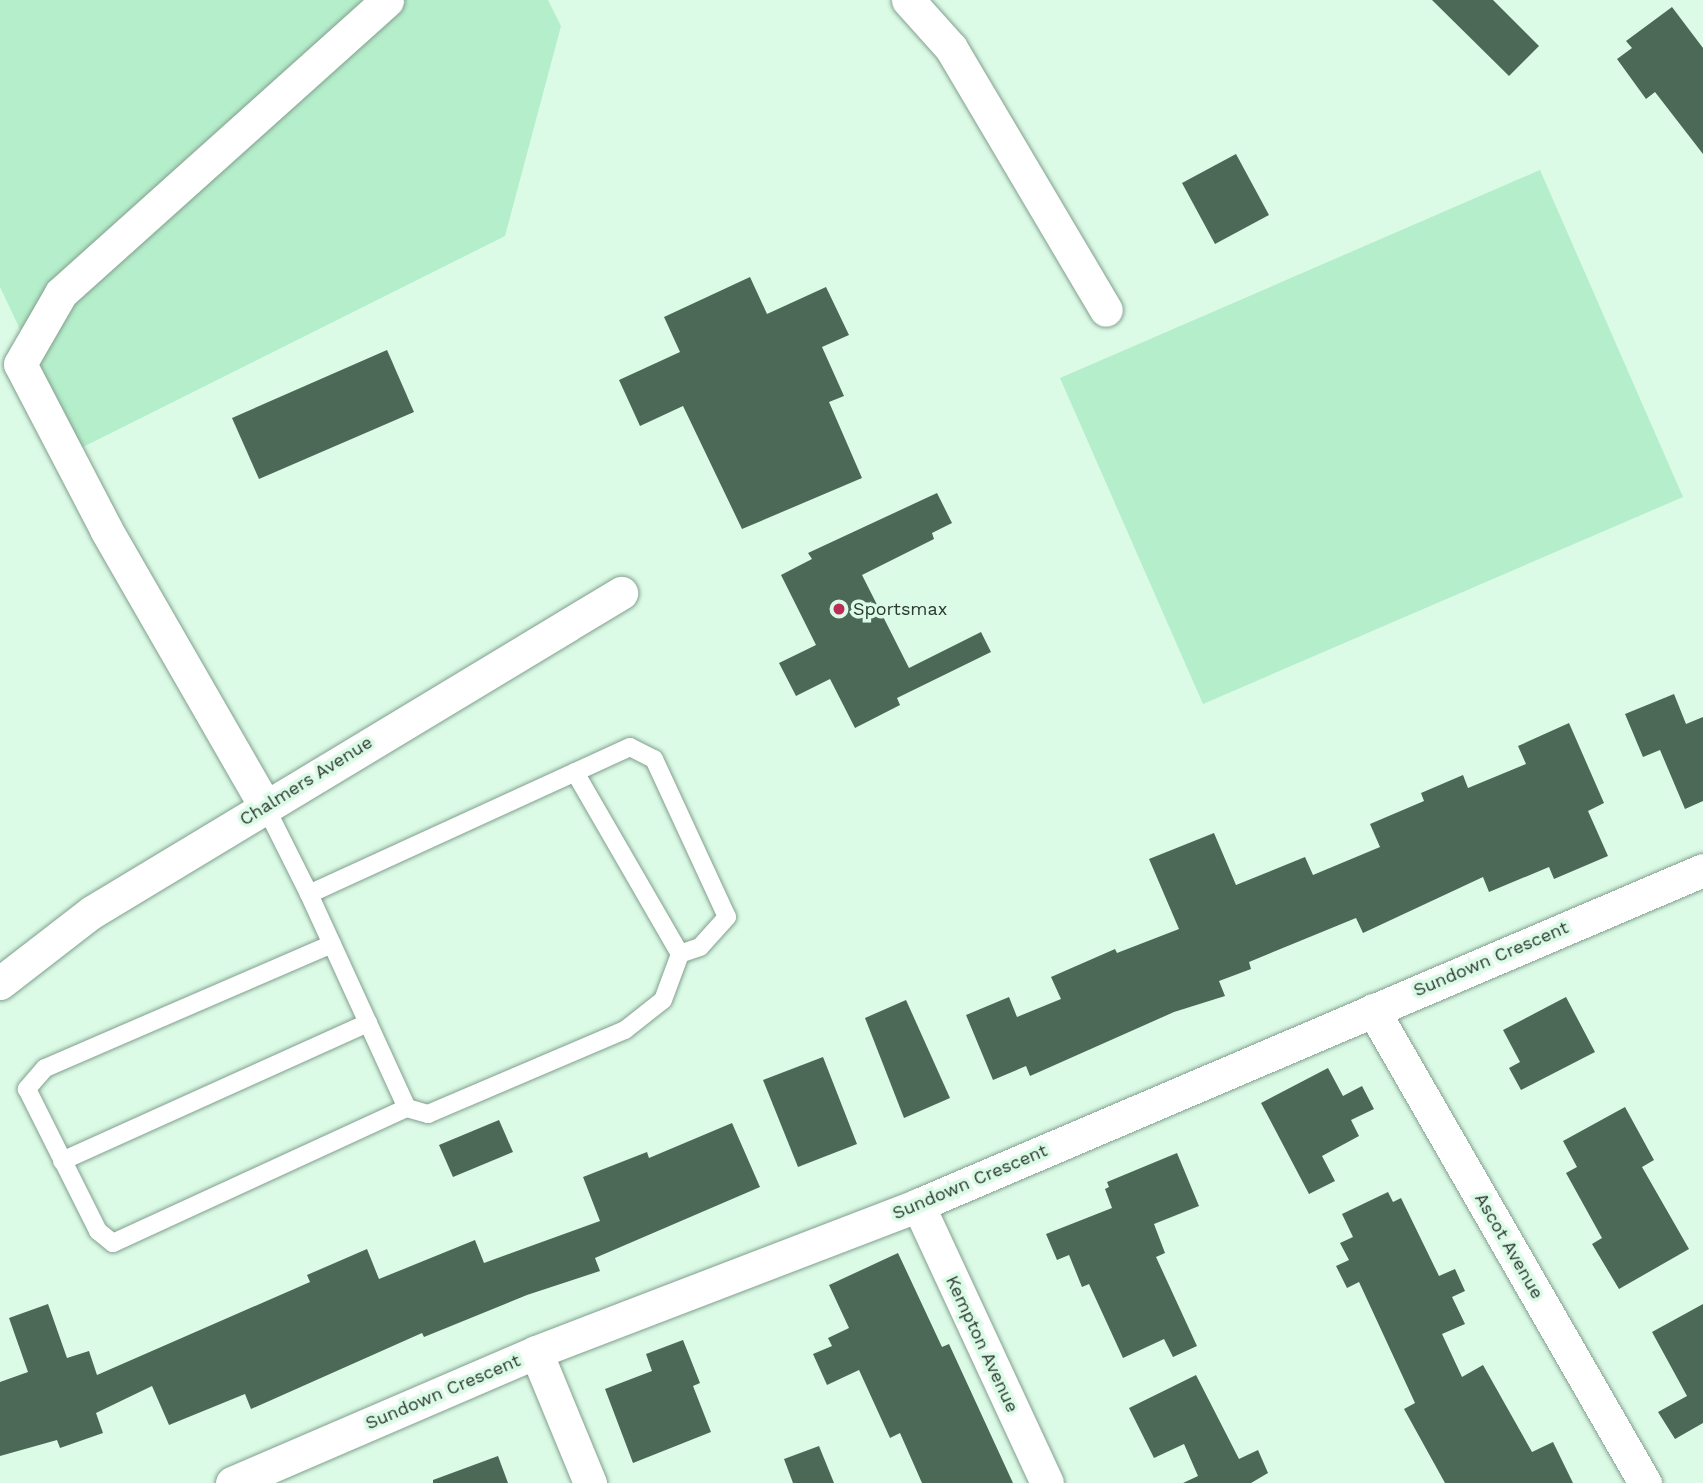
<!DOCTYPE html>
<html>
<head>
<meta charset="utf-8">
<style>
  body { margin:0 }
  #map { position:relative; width:1703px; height:1483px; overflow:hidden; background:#dbfbe7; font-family:"Work Sans",sans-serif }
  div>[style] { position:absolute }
  .green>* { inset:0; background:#b5eecb }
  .building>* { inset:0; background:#4c6857 }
  .roads { filter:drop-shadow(0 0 2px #829f8d) drop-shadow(0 0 2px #829f8d) }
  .service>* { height:18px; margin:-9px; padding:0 9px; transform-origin:9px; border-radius:9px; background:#fff }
  .minor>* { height:33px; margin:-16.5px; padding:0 16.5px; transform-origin:16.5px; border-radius:16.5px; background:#fff }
  .dots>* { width:19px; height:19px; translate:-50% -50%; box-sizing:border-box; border:4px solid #dbfbe7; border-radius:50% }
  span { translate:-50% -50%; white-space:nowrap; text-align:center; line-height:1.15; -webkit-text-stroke:7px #dbfbe7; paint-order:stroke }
  .poi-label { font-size:18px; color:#2c3931 }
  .left { translate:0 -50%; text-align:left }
  .street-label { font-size:18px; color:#2c3931 }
</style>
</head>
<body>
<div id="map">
  <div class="green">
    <i style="clip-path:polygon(0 0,548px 0,561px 26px,505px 236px,77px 450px,0 287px)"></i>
    <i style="clip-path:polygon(1540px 170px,1683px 497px,1203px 704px,1060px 378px)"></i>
  </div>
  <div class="building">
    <i style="clip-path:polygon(1432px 0,1493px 0,1539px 46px,1509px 76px)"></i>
    <i style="clip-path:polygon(1672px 7px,1703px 48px,1703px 154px,1655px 92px,1646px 99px,1617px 59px,1632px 48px,1626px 41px)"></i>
    <i style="clip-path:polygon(1236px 154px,1269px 215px,1215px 244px,1182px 183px)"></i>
    <i style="clip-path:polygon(750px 277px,767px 314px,826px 287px,849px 335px,822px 347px,844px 396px,829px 402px,862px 478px,742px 529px,683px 406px,640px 426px,619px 380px,680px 352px,664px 317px)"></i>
    <i style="clip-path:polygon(387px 350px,414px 412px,259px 479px,232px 418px)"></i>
    <i style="clip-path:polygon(937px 493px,952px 523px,932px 533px,934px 539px,862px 575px,909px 668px,981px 632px,991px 652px,897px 698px,900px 705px,855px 728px,830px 679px,796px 696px,779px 663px,816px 645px,781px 575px,812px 559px,808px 553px)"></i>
    <i style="clip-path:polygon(1674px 694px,1686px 724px,1703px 717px,1703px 801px,1685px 809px,1660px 750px,1643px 757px,1625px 714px)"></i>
    <i style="clip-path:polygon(1569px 723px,1604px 803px,1588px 811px,1608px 856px,1554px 879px,1549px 867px,1489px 892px,1483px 877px,1363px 933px,1356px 918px,1249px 962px,1251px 969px,1219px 981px,1225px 996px,1174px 1012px,1030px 1076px,1026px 1066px,993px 1080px,966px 1015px,1009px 997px,1017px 1017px,1061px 999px,1051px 977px,1115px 949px,1117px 953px,1179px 929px,1149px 859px,1214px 833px,1236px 885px,1305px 857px,1313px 875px,1380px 847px,1370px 824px,1424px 801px,1421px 793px,1463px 775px,1468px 788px,1526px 764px,1518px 746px)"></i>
    <i style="clip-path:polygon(1566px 997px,1595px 1052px,1521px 1090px,1509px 1068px,1520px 1062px,1503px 1030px)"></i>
    <i style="clip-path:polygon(906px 1000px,950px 1098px,904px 1118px,865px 1018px)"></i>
    <i style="clip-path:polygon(823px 1057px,857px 1144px,798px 1167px,763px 1080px)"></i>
    <i style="clip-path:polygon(1328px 1068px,1343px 1096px,1362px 1086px,1374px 1109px,1351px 1120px,1359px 1136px,1322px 1156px,1335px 1181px,1309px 1194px,1261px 1103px)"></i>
    <i style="clip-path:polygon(1625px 1107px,1654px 1160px,1642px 1167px,1689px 1249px,1619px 1289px,1592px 1244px,1602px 1238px,1566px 1173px,1577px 1167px,1563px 1141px)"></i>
    <i style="clip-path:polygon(499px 1120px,513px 1152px,453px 1177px,439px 1145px)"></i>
    <i style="clip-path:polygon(732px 1123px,760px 1187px,595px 1258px,600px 1271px,527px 1295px,424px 1337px,422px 1333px,251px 1409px,245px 1394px,169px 1425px,152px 1386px,96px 1413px,103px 1433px,60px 1448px,57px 1440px,0 1456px,0 1382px,28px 1372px,9px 1318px,48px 1304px,67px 1358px,89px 1351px,97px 1375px,310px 1282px,307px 1275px,367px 1249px,379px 1279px,475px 1240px,484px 1263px,600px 1221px,583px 1177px,647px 1152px,649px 1158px)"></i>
    <i style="clip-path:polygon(1177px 1153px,1199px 1206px,1154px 1224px,1165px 1253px,1156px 1257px,1197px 1346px,1173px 1357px,1164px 1339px,1123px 1358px,1089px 1284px,1082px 1287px,1069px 1255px,1057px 1260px,1046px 1234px,1112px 1208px,1105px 1189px,1109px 1187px,1107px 1182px)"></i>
    <i style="clip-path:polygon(1388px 1192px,1393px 1202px,1401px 1198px,1439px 1276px,1455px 1269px,1465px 1291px,1452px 1297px,1465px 1324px,1442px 1334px,1462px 1377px,1483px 1365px,1532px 1452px,1553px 1442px,1573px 1483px,1445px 1483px,1404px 1409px,1415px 1403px,1359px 1282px,1347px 1288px,1336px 1266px,1349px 1260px,1340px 1243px,1353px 1237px,1342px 1214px)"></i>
    <i style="clip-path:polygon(898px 1253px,942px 1347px,949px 1344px,1013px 1483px,922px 1483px,900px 1433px,890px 1438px,859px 1370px,827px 1385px,813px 1354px,832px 1346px,828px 1338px,849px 1328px,829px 1285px)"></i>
    <i style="clip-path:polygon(1703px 1304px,1703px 1423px,1675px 1439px,1658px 1412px,1687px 1396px,1652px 1332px)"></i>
    <i style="clip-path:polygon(683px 1340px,700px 1383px,693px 1386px,711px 1432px,633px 1463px,605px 1389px,652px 1371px,646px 1354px)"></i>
    <i style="clip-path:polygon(1196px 1375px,1239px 1459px,1258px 1450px,1268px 1473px,1251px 1483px,1183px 1483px,1198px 1476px,1184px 1444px,1154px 1458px,1129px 1408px)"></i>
    <i style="clip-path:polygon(819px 1446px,834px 1483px,793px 1483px,784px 1459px)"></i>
    <i style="clip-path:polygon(498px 1456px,508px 1483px,433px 1483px,433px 1480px)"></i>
  </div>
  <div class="roads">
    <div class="service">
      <i style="left:265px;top:806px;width:98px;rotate:63.4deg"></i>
      <i style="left:309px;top:894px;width:353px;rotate:-24.6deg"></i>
      <i style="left:630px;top:747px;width:27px;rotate:27deg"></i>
      <i style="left:654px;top:759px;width:174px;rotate:65.2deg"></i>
      <i style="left:727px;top:917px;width:40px;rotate:132deg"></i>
      <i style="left:700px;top:947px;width:21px;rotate:161deg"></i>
      <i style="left:309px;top:894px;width:235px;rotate:65.4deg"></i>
      <i style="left:407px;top:1108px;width:22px;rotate:16deg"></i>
      <i style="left:428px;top:1114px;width:214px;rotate:-23.1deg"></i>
      <i style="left:625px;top:1030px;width:48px;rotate:-38.3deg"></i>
      <i style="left:663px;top:1000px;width:49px;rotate:-69.7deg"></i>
      <i style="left:680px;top:954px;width:210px;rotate:-120deg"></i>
      <i style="left:332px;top:944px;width:313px;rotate:156.6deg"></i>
      <i style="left:45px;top:1068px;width:28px;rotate:131deg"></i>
      <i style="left:27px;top:1089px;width:159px;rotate:63.4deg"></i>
      <i style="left:98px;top:1231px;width:19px;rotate:39deg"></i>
      <i style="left:113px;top:1243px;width:324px;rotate:-24.7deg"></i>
      <i style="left:62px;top:1161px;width:336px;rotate:-24.3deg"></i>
    </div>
    <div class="minor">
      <i style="left:908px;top:0;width:64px;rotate:48.1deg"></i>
      <i style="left:951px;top:48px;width:304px;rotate:59.4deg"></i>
      <i style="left:265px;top:806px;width:319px;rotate:-119.9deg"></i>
      <i style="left:106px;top:529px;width:186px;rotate:-117.5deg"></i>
      <i style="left:20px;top:364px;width:82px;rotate:-60deg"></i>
      <i style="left:61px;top:293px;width:438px;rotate:-41.9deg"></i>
      <i style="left:0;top:983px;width:116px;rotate:-37.7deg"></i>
      <i style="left:92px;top:912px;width:618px;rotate:-31.09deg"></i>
      <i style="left:1373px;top:1010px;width:546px;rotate:60.1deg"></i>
      <i style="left:918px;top:1205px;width:306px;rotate:65.1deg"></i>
      <i style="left:536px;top:1352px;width:142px;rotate:67.6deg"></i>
      <i style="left:232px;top:1483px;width:331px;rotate:-23.3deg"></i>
      <i style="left:536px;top:1352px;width:409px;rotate:-21deg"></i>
      <i style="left:918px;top:1205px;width:853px;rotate:-23.11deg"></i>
    </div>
  </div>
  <div class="dots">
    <i style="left:839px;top:609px;background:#bb2c59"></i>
  </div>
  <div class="poi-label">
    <span class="left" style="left:853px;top:609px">Sportsmax</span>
  </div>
  <div class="street-label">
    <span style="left:306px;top:781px;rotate:-32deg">Chalmers Avenue</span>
    <span style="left:1491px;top:959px;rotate:-23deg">Sundown Crescent</span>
    <span style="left:970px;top:1182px;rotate:-23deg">Sundown Crescent</span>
    <span style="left:1509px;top:1246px;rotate:60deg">Ascot Avenue</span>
    <span style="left:982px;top:1344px;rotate:65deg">Kempton Avenue</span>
    <span style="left:443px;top:1392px;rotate:-23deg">Sundown Crescent</span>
  </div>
</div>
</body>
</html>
